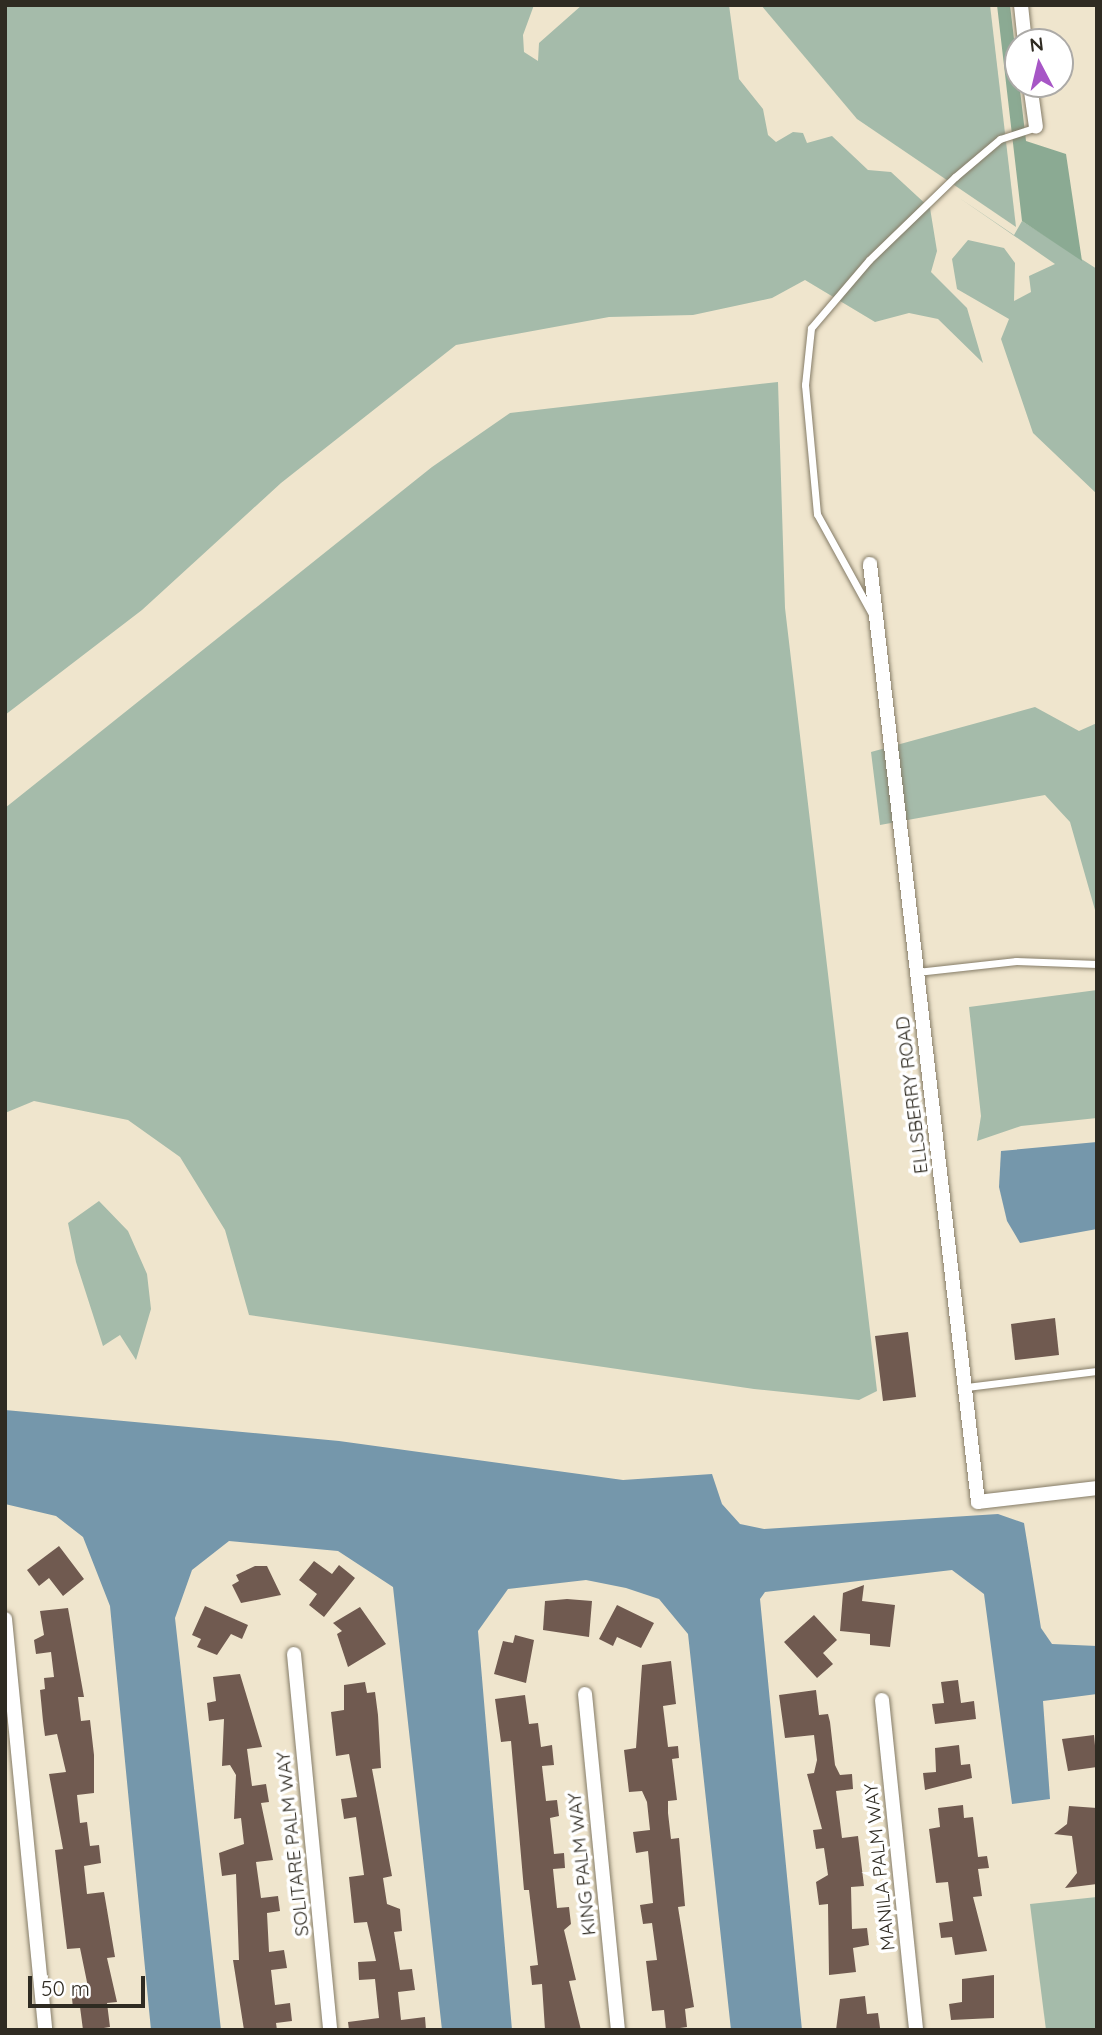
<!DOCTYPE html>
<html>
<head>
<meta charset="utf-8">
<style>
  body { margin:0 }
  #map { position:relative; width:1102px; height:2035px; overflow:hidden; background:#efe5cd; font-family:Quicksand,sans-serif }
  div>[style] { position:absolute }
  .green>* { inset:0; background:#a5bbaa }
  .forest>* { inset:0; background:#8baa93 }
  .water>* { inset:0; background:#7597ab }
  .building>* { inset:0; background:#705a50 }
  .roads { filter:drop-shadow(0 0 2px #857c67) drop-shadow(0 0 2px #857c67) }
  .lane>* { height:7px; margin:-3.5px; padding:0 3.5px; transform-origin:3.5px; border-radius:3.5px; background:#fff }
  .street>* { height:14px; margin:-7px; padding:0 7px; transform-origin:7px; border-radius:7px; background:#fff }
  span { translate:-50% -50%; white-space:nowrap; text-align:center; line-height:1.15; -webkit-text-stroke:7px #fff; paint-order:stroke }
  .street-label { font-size:19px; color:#2f2b22 }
  .frame { position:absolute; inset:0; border:7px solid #2f2b22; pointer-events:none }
  .north { position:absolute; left:1004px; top:28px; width:70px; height:70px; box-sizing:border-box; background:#fff; border:2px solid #acaaa7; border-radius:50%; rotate:353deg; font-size:19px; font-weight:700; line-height:28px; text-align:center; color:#2f2b22 }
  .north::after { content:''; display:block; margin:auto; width:24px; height:32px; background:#a756c6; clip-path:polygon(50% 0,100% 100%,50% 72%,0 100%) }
  .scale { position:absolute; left:28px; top:1976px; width:117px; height:32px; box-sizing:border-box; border:4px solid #2f2b22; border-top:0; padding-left:9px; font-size:21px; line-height:24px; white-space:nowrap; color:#2f2b22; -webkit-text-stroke:5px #fff; paint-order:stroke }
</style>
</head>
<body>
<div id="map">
  <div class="green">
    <i style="clip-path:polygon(5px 5px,534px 5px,523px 35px,524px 52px,538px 61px,539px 43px,582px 5px,729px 5px,739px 79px,763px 109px,768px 135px,776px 142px,793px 132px,803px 133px,807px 143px,832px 136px,868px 170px,891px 172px,930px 208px,937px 251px,931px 272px,967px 308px,983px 363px,938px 319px,909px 313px,875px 322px,805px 280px,772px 298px,693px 315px,609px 317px,456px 345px,281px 483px,142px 610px,5px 715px)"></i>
    <i style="clip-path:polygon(761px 5px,990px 5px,1016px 227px,857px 119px)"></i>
    <i style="clip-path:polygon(958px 197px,1014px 235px,1022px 221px,1097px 269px,1097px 494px,1033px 433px,1001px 339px,1009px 319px,957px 289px,952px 259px,968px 240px,1004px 248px,1015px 263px,1014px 301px,1031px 292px,1029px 276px,1055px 264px)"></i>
    <i style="clip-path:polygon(778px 382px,785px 608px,877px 1391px,859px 1400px,754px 1389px,249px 1315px,225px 1230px,180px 1157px,128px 1120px,34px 1101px,5px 1113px,5px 808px,432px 467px,510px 413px)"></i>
    <i style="clip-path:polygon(1035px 707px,1079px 731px,1097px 723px,1097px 917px,1070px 822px,1045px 795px,880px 825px,871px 752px)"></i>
    <i style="clip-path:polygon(1097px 990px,1097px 1118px,1021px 1126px,977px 1141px,981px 1116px,969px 1007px)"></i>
    <i style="clip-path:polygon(99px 1201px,128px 1231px,147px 1274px,151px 1309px,136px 1360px,120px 1335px,103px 1346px,76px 1262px,68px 1223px)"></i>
    <i style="clip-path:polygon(1097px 1897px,1097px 2030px,1046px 2030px,1030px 1904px)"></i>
  </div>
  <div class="forest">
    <i style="clip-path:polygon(997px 5px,1010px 5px,1026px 141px,1066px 154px,1082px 261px,1022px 221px)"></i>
  </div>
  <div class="water">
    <i style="clip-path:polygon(1097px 1142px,1097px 1229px,1020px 1243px,1007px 1221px,999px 1187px,1001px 1151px)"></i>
    <i style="clip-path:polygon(5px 1410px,339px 1441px,623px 1480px,712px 1474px,722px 1504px,740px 1524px,764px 1529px,998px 1514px,1024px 1523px,1041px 1628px,1052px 1644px,1097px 1646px,1097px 1694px,1043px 1701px,1050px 1799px,1012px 1804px,984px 1594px,952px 1570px,765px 1592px,760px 1599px,802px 2030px,731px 2030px,688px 1634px,659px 1599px,626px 1588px,586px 1580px,508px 1589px,478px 1631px,512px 2030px,442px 2030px,393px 1587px,338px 1551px,229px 1541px,192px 1570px,175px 1618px,221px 2030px,151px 2030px,110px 1606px,83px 1537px,56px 1516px,5px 1504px)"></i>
  </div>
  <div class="building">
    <i style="clip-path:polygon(1055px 1318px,1059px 1355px,1015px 1360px,1011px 1324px)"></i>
    <i style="clip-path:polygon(908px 1332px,916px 1397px,883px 1401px,875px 1336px)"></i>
    <i style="clip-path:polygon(59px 1546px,84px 1579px,63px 1596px,49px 1578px,39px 1586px,27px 1570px)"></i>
    <i style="clip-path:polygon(314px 1561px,332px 1574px,339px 1565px,355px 1578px,324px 1617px,309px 1605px,317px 1594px,299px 1580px)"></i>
    <i style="clip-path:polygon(255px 1566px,267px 1566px,281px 1595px,241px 1603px,232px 1585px,239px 1581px,236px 1575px)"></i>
    <i style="clip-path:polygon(864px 1585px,862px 1601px,895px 1605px,890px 1647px,870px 1645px,870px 1634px,840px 1631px,843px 1593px)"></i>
    <i style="clip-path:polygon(567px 1599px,592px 1601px,589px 1637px,543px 1630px,545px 1601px)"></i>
    <i style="clip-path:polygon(617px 1605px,654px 1623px,641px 1648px,617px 1637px,613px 1646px,599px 1639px)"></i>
    <i style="clip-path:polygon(205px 1606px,248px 1625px,242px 1639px,231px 1634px,217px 1655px,197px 1647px,201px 1639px,192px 1635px)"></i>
    <i style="clip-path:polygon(360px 1607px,386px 1644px,348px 1667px,337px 1634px,342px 1631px,333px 1623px)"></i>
    <i style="clip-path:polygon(68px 1608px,84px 1697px,78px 1697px,81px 1721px,90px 1720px,94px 1755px,94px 1793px,77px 1795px,80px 1823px,87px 1822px,90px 1846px,99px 1845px,101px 1863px,84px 1866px,87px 1894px,104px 1892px,115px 1957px,107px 1958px,117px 2002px,107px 2003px,110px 2027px,91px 2030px,83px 2030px,80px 2007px,73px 2008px,71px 1989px,88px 1987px,80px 1948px,67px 1949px,55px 1850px,63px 1849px,49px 1774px,66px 1772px,57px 1734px,45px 1736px,43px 1721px,40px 1690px,45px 1689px,44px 1678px,54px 1677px,51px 1652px,36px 1654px,34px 1640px,44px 1635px,40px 1611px)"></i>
    <i style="clip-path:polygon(814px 1615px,837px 1640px,823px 1653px,833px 1664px,817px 1678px,784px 1642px)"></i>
    <i style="clip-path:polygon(515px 1635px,534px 1640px,526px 1683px,494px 1674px,503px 1641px,513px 1643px)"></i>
    <i style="clip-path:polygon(671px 1661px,676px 1704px,663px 1706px,668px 1747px,678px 1746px,679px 1758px,672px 1759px,677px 1800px,668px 1801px,668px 1813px,671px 1839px,679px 1838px,685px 1906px,678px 1907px,694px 2007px,685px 2009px,687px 2027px,666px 2030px,664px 2010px,652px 2011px,646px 1961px,657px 1960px,652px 1923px,643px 1924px,640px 1905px,653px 1903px,648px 1851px,636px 1853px,633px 1832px,650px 1830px,647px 1802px,642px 1791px,629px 1792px,624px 1750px,636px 1748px,642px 1665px)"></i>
    <i style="clip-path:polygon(240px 1674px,262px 1747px,247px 1749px,252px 1786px,266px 1784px,269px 1802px,261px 1803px,273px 1860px,256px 1862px,261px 1898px,278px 1896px,280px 1911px,267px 1913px,269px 1952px,284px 1950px,287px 1968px,271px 1970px,275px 2005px,290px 2003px,292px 2021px,276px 2023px,277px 2030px,244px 2030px,233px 1960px,239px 1960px,236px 1874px,222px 1876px,219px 1853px,244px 1844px,241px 1818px,234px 1819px,236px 1775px,230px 1765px,222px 1766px,224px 1719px,209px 1721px,207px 1703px,216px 1701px,213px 1677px)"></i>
    <i style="clip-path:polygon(958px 1680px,961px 1703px,974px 1701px,976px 1719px,935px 1724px,932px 1704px,944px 1703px,941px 1682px)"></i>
    <i style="clip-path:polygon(365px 1682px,367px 1693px,375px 1692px,378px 1715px,381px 1768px,372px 1769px,392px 1876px,383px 1878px,387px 1904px,400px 1909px,402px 1931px,394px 1932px,400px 1970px,412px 1969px,415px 1990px,398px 1992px,401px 2020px,425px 2017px,426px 2030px,349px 2030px,348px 2022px,379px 2018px,375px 1979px,359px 1980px,358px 1962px,376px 1961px,367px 1922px,354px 1923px,349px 1877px,364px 1875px,356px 1817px,344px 1819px,341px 1799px,357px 1797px,349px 1754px,336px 1756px,331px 1712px,344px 1710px,344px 1685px)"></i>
    <i style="clip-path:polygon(816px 1690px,819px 1715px,828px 1714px,830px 1722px,835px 1765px,840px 1775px,852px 1774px,853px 1789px,836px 1791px,842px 1838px,858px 1836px,864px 1886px,851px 1887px,852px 1929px,867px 1928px,869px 1945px,853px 1948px,856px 1972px,829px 1975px,828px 1904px,819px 1905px,816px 1882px,828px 1875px,824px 1848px,816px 1849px,813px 1830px,822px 1829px,807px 1774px,814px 1773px,817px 1760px,814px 1735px,785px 1738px,779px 1695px)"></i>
    <i style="clip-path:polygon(525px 1695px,529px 1724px,538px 1723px,541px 1747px,552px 1745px,554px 1765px,542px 1766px,546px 1801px,557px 1800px,559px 1816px,550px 1818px,554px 1854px,564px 1853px,565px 1868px,553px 1869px,557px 1908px,569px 1907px,571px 1924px,564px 1930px,576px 1980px,569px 1981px,581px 2030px,545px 2030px,542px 1984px,532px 1985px,530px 1966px,538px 1965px,529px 1890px,524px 1890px,511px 1741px,501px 1742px,495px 1699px)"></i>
    <i style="clip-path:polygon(1094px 1735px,1097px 1767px,1068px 1771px,1062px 1739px)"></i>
    <i style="clip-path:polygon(959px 1745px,961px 1765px,970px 1764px,972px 1778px,925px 1790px,923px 1773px,936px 1772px,935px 1748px)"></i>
    <i style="clip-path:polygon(963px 1805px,964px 1818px,973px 1817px,978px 1857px,987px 1856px,989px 1868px,978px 1869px,982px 1896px,973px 1897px,987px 1951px,955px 1955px,952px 1937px,941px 1938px,939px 1923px,953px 1921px,948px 1882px,936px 1883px,929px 1829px,940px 1827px,938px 1808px)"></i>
    <i style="clip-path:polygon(1069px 1806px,1097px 1808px,1097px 1884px,1065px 1888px,1077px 1873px,1072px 1836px,1054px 1834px,1067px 1824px)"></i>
    <i style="clip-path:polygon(994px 1975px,994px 2018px,951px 2020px,949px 2004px,962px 2002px,962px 1979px)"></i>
    <i style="clip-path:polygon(865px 1996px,867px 2014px,878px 2013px,880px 2028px,836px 2030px,840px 1999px)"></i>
  </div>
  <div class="roads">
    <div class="lane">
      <i style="left:872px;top:614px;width:114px;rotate:-118.8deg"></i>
      <i style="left:817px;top:514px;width:130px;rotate:-95.3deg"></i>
      <i style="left:805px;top:385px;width:57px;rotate:-84deg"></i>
      <i style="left:811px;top:328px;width:89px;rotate:-49.5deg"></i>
      <i style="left:869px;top:260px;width:120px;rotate:-44deg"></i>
      <i style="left:955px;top:177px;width:59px;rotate:-40.2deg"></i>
      <i style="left:1000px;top:139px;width:38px;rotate:-18deg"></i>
      <i style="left:917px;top:972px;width:100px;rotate:-6.3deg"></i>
      <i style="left:1016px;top:961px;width:81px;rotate:2.1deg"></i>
      <i style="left:966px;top:1387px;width:132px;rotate:-7deg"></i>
    </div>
    <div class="street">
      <i style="left:1021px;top:5px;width:37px;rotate:84deg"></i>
      <i style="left:1030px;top:84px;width:43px;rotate:82.1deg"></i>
      <i style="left:870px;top:564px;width:944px;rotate:83.43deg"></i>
      <i style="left:978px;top:1502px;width:120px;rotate:-6.7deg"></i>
      <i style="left:5px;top:1619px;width:413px;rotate:84.4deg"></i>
      <i style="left:294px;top:1654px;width:378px;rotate:84.5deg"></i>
      <i style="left:585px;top:1694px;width:338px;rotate:84.4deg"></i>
      <i style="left:882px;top:1700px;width:332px;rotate:84.1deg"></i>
    </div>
  </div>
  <div class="street-label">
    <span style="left:912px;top:1095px;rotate:-97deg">ELLSBERRY ROAD</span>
    <span style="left:293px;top:1844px;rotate:-96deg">SOLITARE PALM WAY</span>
    <span style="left:582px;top:1864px;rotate:-96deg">KING PALM WAY</span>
    <span style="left:880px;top:1867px;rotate:-96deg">MANILA PALM WAY</span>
  </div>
  <div class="frame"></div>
  <div class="north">N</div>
  <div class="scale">50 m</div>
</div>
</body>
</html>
